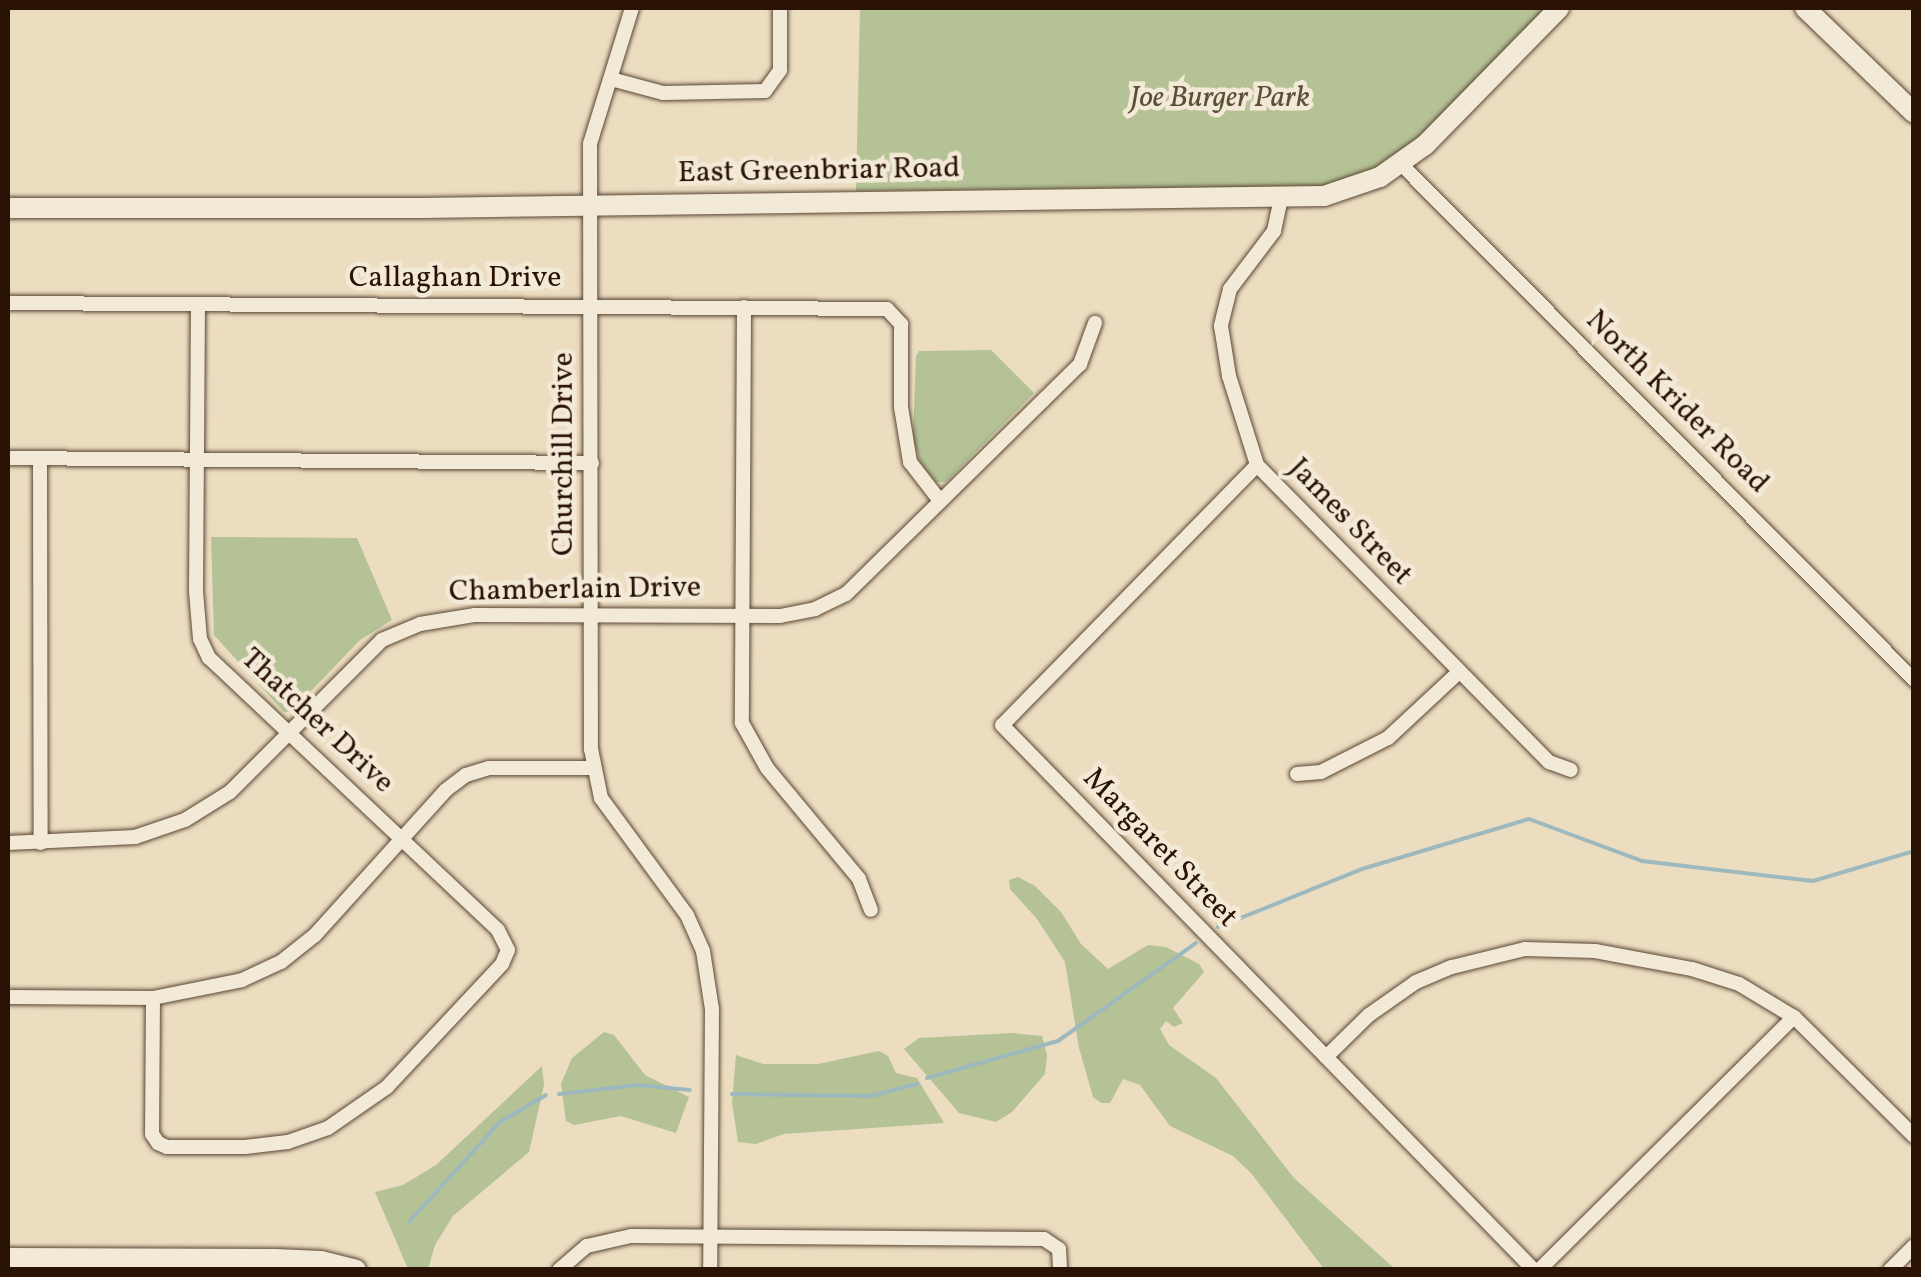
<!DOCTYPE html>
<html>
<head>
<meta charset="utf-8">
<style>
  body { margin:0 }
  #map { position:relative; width:1921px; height:1277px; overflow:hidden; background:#ecddc1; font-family:Vollkorn,serif }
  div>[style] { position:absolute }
  .green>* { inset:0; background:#b4c295 }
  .stream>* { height:4px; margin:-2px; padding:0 2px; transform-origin:2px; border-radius:2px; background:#9db9bd }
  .roads { filter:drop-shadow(0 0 2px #5a4634) drop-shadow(0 0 2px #5a4634) }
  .street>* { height:14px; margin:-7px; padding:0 7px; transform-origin:7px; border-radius:7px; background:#f3e9d7 }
  .secondary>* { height:20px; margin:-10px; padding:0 10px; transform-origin:10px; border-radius:10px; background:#f3e9d7 }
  span { translate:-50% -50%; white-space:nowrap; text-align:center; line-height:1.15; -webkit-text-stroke:9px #f3e9d7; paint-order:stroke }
  .park-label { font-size:30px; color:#5a5037; font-style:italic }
  .street-label { font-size:30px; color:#2a1305 }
  .frame { position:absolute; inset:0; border:10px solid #2a1305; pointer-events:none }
</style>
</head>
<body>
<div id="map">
  <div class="green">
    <i style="clip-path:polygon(860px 8px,1550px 8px,1422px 139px,1381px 168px,1335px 186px,856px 191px)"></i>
    <i style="clip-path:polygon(991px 350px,1034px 393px,946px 482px,936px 482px,921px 464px,913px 440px,916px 356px,919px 351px)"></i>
    <i style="clip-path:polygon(211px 537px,357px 538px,392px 620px,360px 640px,291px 712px,284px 712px,214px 635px)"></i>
    <i style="clip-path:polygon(1018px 877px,1035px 886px,1061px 912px,1081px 944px,1108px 969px,1148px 945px,1166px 947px,1199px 964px,1204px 972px,1173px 1008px,1183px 1023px,1174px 1027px,1166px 1021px,1160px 1029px,1169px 1045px,1216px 1078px,1294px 1178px,1395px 1269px,1324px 1269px,1251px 1173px,1233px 1156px,1170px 1126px,1140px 1085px,1123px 1079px,1110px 1103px,1101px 1103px,1093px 1097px,1079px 1048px,1065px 962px,1037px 919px,1010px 889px,1009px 880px)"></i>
    <i style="clip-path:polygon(604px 1032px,614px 1035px,645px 1075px,689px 1097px,676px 1133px,621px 1116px,574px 1125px,566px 1121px,561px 1084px,572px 1058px)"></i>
    <i style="clip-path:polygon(1012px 1033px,1042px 1036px,1047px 1055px,1045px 1074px,1012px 1112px,996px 1122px,959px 1113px,904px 1049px,919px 1038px)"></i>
    <i style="clip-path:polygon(879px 1051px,888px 1056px,896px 1073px,917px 1078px,944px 1123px,784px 1134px,756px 1144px,738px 1142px,732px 1103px,736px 1055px,763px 1064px,818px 1064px)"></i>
    <i style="clip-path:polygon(542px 1066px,544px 1085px,529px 1152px,453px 1216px,435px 1245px,428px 1269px,408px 1269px,375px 1192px,403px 1185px,436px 1165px)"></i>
  </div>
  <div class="stream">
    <i style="left:1218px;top:927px;width:155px;rotate:-21.9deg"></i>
    <i style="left:1362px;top:869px;width:174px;rotate:-16.7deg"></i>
    <i style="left:1529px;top:819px;width:121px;rotate:20.4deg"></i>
    <i style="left:1642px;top:861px;width:172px;rotate:6.7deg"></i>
    <i style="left:1813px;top:881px;width:105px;rotate:-16.5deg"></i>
    <i style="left:927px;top:1078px;width:136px;rotate:-15.8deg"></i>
    <i style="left:1058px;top:1041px;width:169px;rotate:-35.4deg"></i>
    <i style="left:559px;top:1094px;width:80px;rotate:-6.5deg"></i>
    <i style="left:638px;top:1085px;width:52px;rotate:5.5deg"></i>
    <i style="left:732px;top:1094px;width:139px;rotate:0.8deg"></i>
    <i style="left:871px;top:1096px;width:48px;rotate:-14.6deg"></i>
    <i style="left:409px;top:1222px;width:135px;rotate:-47.7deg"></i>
    <i style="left:500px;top:1122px;width:53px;rotate:-30.4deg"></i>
  </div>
  <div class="roads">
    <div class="street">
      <i style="left:632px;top:8px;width:142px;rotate:107.2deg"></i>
      <i style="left:590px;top:144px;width:605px;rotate:89.91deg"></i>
      <i style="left:591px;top:749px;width:50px;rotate:78.5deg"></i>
      <i style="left:601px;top:798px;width:145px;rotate:53.7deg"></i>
      <i style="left:687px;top:915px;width:39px;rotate:66deg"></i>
      <i style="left:703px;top:951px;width:59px;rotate:81.2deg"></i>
      <i style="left:712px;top:1009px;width:261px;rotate:90.4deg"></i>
      <i style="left:611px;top:79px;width:54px;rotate:15.1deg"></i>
      <i style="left:663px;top:93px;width:102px;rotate:-1.1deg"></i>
      <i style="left:765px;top:91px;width:26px;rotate:-54deg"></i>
      <i style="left:780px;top:70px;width:62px;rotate:-90deg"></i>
      <i style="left:1401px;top:164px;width:728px;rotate:45.17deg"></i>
      <i style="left:1281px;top:198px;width:34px;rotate:102deg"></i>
      <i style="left:1274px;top:231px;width:73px;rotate:127.2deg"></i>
      <i style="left:1230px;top:289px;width:38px;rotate:104deg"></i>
      <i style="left:1221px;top:326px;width:51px;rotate:80.9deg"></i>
      <i style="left:1229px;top:376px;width:93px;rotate:72.5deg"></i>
      <i style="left:1257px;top:465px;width:417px;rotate:45.5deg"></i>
      <i style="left:1549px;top:762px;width:23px;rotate:20deg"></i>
      <i style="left:8px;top:303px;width:879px;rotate:0.39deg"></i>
      <i style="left:887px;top:309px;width:21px;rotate:47deg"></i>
      <i style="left:901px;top:324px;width:83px;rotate:90deg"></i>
      <i style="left:901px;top:407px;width:56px;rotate:80.7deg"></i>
      <i style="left:910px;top:462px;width:49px;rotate:52.4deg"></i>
      <i style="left:744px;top:307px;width:416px;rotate:90.3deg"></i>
      <i style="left:742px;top:723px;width:51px;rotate:60.9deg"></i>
      <i style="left:767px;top:768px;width:144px;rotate:50.3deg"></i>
      <i style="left:859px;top:879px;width:33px;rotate:69deg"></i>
      <i style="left:8px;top:458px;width:584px;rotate:0.49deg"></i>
      <i style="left:40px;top:458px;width:385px;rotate:89.9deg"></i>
      <i style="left:1257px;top:465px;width:364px;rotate:134.4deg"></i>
      <i style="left:1002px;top:725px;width:762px;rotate:45.69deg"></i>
      <i style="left:1297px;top:774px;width:24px;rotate:-5deg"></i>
      <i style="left:1321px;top:772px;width:75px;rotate:-26.9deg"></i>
      <i style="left:1388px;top:738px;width:97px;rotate:-42.9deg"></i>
      <i style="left:8px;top:843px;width:127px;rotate:-2.7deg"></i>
      <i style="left:135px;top:837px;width:53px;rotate:-18.8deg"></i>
      <i style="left:185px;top:820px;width:53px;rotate:-31.9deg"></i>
      <i style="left:230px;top:792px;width:215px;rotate:-45deg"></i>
      <i style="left:382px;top:640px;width:41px;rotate:-22.8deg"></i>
      <i style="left:420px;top:624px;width:56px;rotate:-9.3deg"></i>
      <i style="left:475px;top:615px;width:305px;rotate:0.2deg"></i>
      <i style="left:780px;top:616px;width:36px;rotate:-11deg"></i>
      <i style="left:815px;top:609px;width:34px;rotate:-26deg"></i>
      <i style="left:846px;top:594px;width:328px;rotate:-44.5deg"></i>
      <i style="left:1080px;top:364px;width:44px;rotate:-69.9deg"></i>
      <i style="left:8px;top:997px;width:145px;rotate:0.4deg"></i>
      <i style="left:153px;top:998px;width:91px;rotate:-11.4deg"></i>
      <i style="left:242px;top:980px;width:43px;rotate:-24.8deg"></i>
      <i style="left:281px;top:962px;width:43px;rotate:-38.5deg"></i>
      <i style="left:315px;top:935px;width:195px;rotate:-47.9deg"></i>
      <i style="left:446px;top:790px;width:25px;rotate:-37deg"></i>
      <i style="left:466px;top:775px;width:24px;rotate:-17deg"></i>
      <i style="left:489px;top:768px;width:103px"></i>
      <i style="left:153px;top:998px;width:136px;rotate:90.4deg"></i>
      <i style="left:152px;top:1134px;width:11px;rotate:56deg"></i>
      <i style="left:158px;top:1143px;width:10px;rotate:24deg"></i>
      <i style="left:167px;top:1147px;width:78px"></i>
      <i style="left:245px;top:1147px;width:43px;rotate:-6.6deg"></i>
      <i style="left:288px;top:1142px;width:42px;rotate:-19.3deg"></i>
      <i style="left:328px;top:1128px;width:72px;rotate:-34.8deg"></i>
      <i style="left:387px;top:1087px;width:168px;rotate:-46.9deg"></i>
      <i style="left:502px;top:964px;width:15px;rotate:-67deg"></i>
      <i style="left:508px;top:950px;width:22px;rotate:-117deg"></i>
      <i style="left:498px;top:930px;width:397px;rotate:-136.7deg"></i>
      <i style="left:209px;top:658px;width:21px;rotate:-115deg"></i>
      <i style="left:200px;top:639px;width:48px;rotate:-94.8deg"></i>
      <i style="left:196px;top:591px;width:287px;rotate:-89.6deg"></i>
      <i style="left:1326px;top:1057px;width:60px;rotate:-44.3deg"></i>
      <i style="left:1369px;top:1015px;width:57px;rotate:-35.1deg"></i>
      <i style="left:1416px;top:982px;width:39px;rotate:-23deg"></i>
      <i style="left:1452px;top:967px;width:75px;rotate:-13.9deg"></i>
      <i style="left:1525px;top:949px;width:70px;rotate:1.6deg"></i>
      <i style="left:1595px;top:951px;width:99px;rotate:10.5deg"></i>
      <i style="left:1692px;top:969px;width:49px;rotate:17.7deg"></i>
      <i style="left:1739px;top:984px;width:64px;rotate:31deg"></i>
      <i style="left:1794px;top:1017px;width:169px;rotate:44.8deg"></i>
      <i style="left:559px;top:1270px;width:37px;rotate:-41deg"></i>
      <i style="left:587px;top:1246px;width:45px;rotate:-12.8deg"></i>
      <i style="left:631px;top:1236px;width:413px;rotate:0.4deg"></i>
      <i style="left:1044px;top:1239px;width:18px;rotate:34deg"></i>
      <i style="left:1059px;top:1249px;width:21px;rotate:87deg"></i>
      <i style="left:1539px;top:1270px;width:359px;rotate:-44.8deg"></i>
      <i style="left:1890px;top:1270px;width:34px;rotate:-45deg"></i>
    </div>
    <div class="secondary">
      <i style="left:1805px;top:8px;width:151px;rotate:43.9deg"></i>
      <i style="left:8px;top:208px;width:414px"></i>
      <i style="left:422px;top:208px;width:902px;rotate:-0.76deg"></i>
      <i style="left:1324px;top:196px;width:59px;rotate:-18.7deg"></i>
      <i style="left:1380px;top:177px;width:55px;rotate:-35.4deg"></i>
      <i style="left:1425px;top:145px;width:192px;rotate:-45.6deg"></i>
      <i style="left:8px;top:1258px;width:267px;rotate:0.2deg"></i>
      <i style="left:275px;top:1259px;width:46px;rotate:2.5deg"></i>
      <i style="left:321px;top:1261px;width:36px;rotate:14deg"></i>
    </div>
  </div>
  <div class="park-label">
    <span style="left:1220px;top:98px">Joe Burger Park</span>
  </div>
  <div class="street-label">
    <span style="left:819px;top:171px;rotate:-1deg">East Greenbriar Road</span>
    <span style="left:455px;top:278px">Callaghan Drive</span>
    <span style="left:1677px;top:402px;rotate:45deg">North Krider Road</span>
    <span style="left:564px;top:454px;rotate:-90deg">Churchill Drive</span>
    <span style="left:1350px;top:522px;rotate:46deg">James Street</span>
    <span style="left:575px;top:590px;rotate:-1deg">Chamberlain Drive</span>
    <span style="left:317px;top:721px;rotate:43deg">Thatcher Drive</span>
    <span style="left:1160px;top:848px;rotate:46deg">Margaret Street</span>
  </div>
  <div class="frame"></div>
</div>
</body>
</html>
